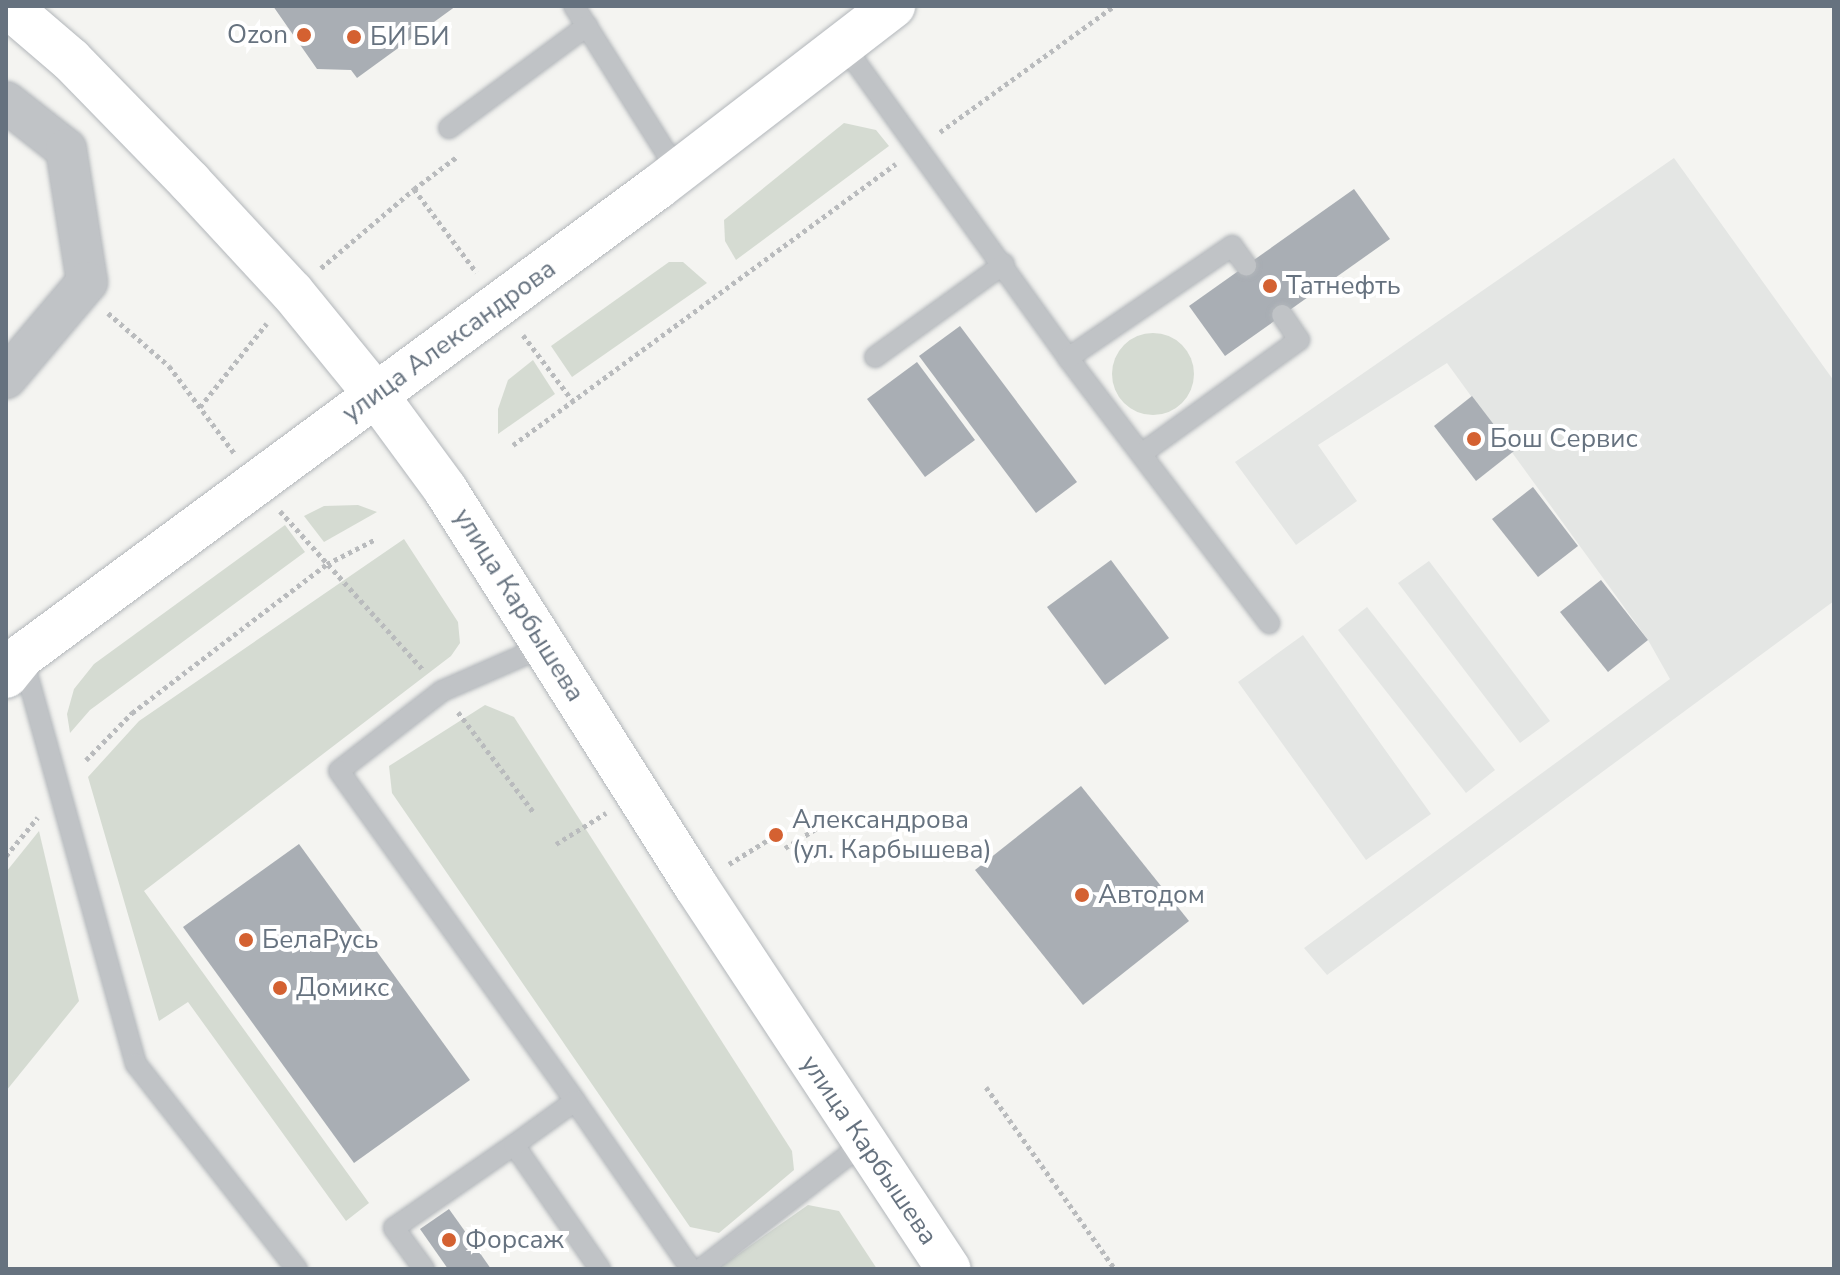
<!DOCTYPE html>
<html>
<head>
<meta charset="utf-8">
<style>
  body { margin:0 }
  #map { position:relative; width:1840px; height:1275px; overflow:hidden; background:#f4f4f1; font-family:"Nunito Sans",sans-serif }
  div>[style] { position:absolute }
  .built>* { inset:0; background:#e4e6e4 }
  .green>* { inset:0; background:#d5dbd2 }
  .round { border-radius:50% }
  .building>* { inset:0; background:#a9aeb4 }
  .path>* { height:5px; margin-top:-2.5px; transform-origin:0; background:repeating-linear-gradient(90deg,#b9bbbd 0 4px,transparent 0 8px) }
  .roads { filter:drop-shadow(0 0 2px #b2b6ba) drop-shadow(0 0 2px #b2b6ba) }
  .lane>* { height:20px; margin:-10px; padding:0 10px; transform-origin:10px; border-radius:10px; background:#c0c3c6 }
  .street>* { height:40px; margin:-20px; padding:0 20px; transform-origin:20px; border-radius:20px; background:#c0c3c6 }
  .secondary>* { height:44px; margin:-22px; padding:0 22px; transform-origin:22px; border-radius:22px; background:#fff }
  .dots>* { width:22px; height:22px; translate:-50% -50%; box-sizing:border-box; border:4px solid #fff; border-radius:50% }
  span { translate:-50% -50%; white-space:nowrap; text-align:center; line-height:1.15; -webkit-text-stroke:8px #fff; paint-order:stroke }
  .poi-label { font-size:26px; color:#66727f }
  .right { translate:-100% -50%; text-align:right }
  .left { translate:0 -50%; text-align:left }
  .street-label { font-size:26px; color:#66727f }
  .frame { position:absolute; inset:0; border:8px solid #66727f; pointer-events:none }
</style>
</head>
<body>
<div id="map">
  <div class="built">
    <i style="clip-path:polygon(1674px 158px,1834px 381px,1834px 601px,1327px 975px,1304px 948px,1670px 679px,1648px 640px,1447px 363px,1318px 445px,1357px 501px,1296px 545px,1235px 462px)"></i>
    <i style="clip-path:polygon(1429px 561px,1550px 721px,1520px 743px,1398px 583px)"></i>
    <i style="clip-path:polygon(1367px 607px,1495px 770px,1466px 793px,1338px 630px)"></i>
    <i style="clip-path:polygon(1303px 635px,1431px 814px,1366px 860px,1238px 682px)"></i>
  </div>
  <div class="green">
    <i style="clip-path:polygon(844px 123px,876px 130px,889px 146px,736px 260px,725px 241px,724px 220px)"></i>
    <i style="clip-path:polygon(669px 262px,683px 262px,707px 283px,572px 377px,551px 346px)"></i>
    <i class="round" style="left:1112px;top:333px;width:82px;height:82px"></i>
    <i style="clip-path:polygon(533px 360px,555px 394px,498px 434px,498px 409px,508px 380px)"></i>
    <i style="clip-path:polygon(358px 505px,377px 512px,324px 542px,304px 516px,324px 506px)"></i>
    <i style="clip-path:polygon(285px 525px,305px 552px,90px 710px,70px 733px,67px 714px,74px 689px,94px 664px)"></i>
    <i style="clip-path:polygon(404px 539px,458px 622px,460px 643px,451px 656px,144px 891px,369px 1203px,346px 1221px,188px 1002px,159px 1021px,88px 777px,139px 721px)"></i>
    <i style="clip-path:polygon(485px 705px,514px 717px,792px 1151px,794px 1170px,719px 1233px,690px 1227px,392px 793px,389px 766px)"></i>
    <i style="clip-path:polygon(39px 831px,79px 1001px,6px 1091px,6px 872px)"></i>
    <i style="clip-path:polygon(808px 1205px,839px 1211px,877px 1269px,717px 1269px)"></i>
  </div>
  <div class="building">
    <i style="clip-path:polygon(273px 6px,456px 6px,357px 78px,351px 70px,317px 69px)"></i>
    <i style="clip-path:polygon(1354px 189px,1390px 239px,1225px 356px,1189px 306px)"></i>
    <i style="clip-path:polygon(960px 326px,1077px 482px,1036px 513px,919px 356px)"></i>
    <i style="clip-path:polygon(917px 362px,975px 440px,925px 477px,867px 399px)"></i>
    <i style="clip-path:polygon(1472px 396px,1514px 451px,1476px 481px,1434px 426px)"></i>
    <i style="clip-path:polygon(1533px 487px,1578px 546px,1538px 577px,1492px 519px)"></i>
    <i style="clip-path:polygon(1111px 560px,1169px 638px,1105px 685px,1047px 607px)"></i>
    <i style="clip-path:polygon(1601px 580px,1648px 640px,1608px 672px,1560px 612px)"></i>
    <i style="clip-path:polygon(1081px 786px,1189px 921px,1083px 1005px,975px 870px)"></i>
    <i style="clip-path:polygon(299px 844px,470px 1080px,354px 1163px,183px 927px)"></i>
    <i style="clip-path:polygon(449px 1209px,464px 1230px,491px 1269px,448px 1269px,420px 1229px)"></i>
  </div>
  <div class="path">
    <i style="left:940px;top:132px;width:215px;rotate:-35.9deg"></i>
    <i style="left:414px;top:189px;width:55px;rotate:-36.9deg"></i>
    <i style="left:321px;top:268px;width:122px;rotate:-40.3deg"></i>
    <i style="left:414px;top:189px;width:104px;rotate:53.2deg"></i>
    <i style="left:108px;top:313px;width:81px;rotate:41deg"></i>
    <i style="left:169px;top:366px;width:109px;rotate:53.2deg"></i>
    <i style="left:523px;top:335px;width:83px;rotate:52.9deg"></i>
    <i style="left:200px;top:407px;width:107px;rotate:-51.4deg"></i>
    <i style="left:513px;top:445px;width:475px;rotate:-36.3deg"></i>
    <i style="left:280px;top:511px;width:214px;rotate:48deg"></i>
    <i style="left:458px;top:712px;width:126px;rotate:53deg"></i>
    <i style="left:86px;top:760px;width:66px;rotate:-45.6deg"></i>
    <i style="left:132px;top:713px;width:245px;rotate:-37.4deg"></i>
    <i style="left:327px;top:564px;width:53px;rotate:-27.1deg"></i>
    <i style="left:556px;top:844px;width:59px;rotate:-31.8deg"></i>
    <i style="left:785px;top:848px;width:40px;rotate:-32deg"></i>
    <i style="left:6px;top:856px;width:50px;rotate:-50.6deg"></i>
    <i style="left:729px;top:864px;width:55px;rotate:-31.7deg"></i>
    <i style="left:986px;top:1087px;width:223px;rotate:54.7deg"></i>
  </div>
  <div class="roads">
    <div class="lane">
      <i style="left:574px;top:6px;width:196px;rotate:57.9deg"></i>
      <i style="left:842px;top:43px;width:388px;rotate:54.3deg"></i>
      <i style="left:1068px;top:358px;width:333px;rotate:52.8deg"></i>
      <i style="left:449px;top:128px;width:172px;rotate:-36.5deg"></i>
      <i style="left:875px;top:357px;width:159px;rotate:-35.8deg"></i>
      <i style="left:1068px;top:358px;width:199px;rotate:-34.3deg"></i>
      <i style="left:1232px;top:246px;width:24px;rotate:54deg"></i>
      <i style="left:1141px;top:454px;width:195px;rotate:-35.8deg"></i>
      <i style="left:1299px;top:340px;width:30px;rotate:-124deg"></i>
      <i style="left:545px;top:646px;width:112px;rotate:156.4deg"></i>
      <i style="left:442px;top:691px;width:130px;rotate:142.2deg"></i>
      <i style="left:339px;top:771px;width:406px;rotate:54.4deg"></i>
      <i style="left:22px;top:656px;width:424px;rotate:74.4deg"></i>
      <i style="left:136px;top:1064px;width:261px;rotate:51.9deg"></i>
      <i style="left:424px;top:1269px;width:51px;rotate:-126.2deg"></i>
      <i style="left:394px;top:1228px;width:146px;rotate:-34.7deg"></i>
      <i style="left:600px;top:1269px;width:151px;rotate:-124.7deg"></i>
      <i style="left:514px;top:1145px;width:75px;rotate:-35.8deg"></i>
      <i style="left:575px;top:1101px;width:204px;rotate:55.4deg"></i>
      <i style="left:701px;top:1269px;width:205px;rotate:-37.7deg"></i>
    </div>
    <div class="street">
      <i style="left:6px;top:102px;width:76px;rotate:38.1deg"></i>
      <i style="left:66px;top:149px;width:135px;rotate:81deg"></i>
      <i style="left:87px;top:282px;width:126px;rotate:130.2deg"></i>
    </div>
    <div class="secondary">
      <i style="left:8px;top:6px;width:83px;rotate:40.6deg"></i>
      <i style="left:71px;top:60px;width:170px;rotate:45.7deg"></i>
      <i style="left:190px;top:182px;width:150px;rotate:47.2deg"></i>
      <i style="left:292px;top:292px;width:133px;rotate:50.8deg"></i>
      <i style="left:376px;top:395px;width:117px;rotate:53.7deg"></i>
      <i style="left:445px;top:489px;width:470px;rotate:57.7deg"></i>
      <i style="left:696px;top:886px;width:459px;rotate:56.6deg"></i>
      <i style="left:6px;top:676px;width:26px;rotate:-51deg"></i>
      <i style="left:22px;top:656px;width:790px;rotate:-36.41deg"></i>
      <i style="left:658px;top:187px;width:297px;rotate:-37.6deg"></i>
    </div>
  </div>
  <div class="dots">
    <i style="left:304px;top:35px;background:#d46131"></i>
    <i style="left:354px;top:37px;background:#d46131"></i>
    <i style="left:1270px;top:286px;background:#d46131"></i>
    <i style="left:1474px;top:439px;background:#d46131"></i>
    <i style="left:776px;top:835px;background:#d46131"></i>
    <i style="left:1082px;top:895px;background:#d46131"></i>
    <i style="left:246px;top:940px;background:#d46131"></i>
    <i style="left:280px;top:988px;background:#d46131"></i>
    <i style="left:449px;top:1240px;background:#d46131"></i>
  </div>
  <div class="poi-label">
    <span class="right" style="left:288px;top:35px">Ozon</span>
    <span class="left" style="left:370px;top:37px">БИ БИ</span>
    <span class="left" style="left:1286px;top:286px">Татнефть</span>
    <span class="left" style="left:1490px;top:439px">Бош Сервис</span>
    <span class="left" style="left:792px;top:835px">Александрова<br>(ул. Карбышева)</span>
    <span class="left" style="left:1098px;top:895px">Автодом</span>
    <span class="left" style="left:262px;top:940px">БелаРусь</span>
    <span class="left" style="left:296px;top:988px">Домикс</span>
    <span class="left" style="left:465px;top:1240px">Форсаж</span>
  </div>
  <div class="street-label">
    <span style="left:449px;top:341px;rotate:-36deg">улица Александрова</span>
    <span style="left:519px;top:605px;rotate:58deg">улица Карбышева</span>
    <span style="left:869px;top:1150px;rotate:56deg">улица Карбышева</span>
  </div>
  <div class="frame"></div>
</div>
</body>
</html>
